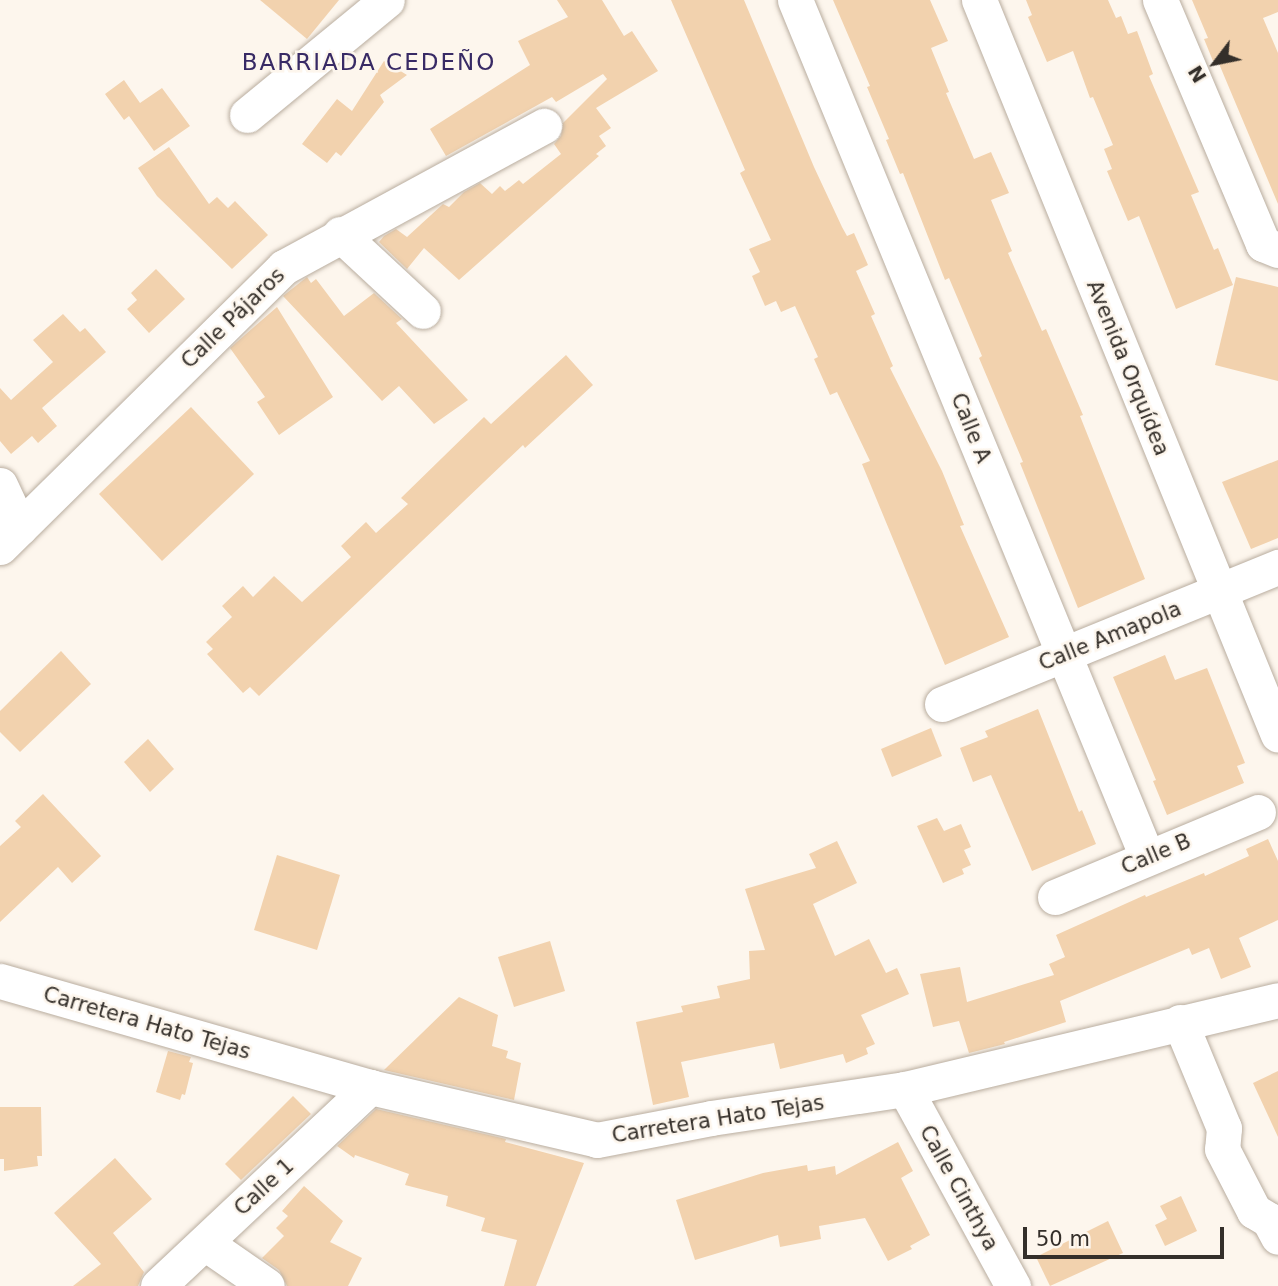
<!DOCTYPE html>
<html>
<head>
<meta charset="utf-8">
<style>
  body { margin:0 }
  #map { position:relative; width:1278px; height:1286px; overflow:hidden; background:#fdf6ed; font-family:"DejaVu Sans",sans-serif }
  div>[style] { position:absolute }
  .building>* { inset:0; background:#f2d2ae }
  .roads { filter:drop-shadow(0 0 2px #b9ad9f) drop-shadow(0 0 2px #b9ad9f) }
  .minor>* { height:35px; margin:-17.5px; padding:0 17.5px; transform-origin:17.5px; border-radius:17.5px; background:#fff }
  span { translate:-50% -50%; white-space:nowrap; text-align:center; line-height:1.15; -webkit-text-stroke:5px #fdf6ed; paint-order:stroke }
  .street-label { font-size:21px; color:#342f2a }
  .neighbourhood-label { font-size:23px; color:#382a65; letter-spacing:2px }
  .north { position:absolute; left:1180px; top:28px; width:70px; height:70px; -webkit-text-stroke:5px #fdf6ed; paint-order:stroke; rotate:238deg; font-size:19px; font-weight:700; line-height:28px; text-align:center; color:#342f2a }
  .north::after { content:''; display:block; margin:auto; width:24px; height:32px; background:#342f2a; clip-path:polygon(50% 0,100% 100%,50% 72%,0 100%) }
  .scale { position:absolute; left:1023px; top:1227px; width:201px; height:32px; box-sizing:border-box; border:4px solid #342f2a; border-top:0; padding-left:9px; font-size:21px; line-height:24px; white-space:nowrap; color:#342f2a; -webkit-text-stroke:5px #fdf6ed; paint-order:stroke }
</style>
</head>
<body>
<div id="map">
  <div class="building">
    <i style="clip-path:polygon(260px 0,339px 0,307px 39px)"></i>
    <i style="clip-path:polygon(557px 0,602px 0,624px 36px,632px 31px,658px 71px,596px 108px,611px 128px,599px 136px,606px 146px,596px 154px,599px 156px,459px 280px,424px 248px,407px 269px,379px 242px,384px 236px,396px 229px,407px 237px,443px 204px,449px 207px,464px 192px,480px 183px,492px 194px,500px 186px,505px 191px,519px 180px,523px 184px,561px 154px,554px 144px,561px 136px,563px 123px,607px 79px,603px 74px,556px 102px,552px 97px,446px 156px,430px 129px,530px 65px,518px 41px,568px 17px)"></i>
    <i style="clip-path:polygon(671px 0,744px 0,814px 167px,842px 227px,847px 236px,854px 233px,868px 265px,856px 271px,875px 314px,871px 316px,893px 366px,890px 368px,942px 471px,964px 525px,960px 526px,1009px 637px,945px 665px,862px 464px,870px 461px,837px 392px,830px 395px,814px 359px,818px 357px,795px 306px,781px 312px,776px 301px,765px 306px,752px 276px,760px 272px,749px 249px,771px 240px,740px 173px,745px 170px)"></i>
    <i style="clip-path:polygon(833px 0,930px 0,948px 41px,931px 48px,949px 92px,946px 93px,974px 159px,991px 152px,1009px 193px,991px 200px,1012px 251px,1008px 253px,1042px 331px,1046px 329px,1083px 415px,1080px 416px,1145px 579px,1078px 608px,1020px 463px,1023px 462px,979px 358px,982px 356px,949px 278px,945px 280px,903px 173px,900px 174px,886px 140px,889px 139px,867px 87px,870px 86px)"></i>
    <i style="clip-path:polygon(1026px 0,1108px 0,1116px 18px,1121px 16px,1128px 34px,1137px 31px,1153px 74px,1149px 76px,1199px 192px,1191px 195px,1214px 250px,1218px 248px,1233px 285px,1176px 309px,1139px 216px,1128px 221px,1107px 171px,1112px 169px,1104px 149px,1113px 145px,1093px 97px,1090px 98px,1073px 51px,1047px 62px,1028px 17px,1032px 15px)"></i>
    <i style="clip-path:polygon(1192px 0,1278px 0,1278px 12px,1263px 18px,1278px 53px,1278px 204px,1217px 59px,1213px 61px,1204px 39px,1208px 38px)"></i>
    <i style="clip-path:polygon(384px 61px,407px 75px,380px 95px,384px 102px,341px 156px,336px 152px,327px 163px,302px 144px,337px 99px,352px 111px)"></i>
    <i style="clip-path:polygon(124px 80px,140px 103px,162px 88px,190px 126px,154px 151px,129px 116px,124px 120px,105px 94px)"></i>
    <i style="clip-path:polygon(169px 147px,209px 204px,217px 197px,228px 208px,235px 201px,268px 235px,232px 269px,157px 196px,138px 168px)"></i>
    <i style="clip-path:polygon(156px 269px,185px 299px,149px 333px,127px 309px,137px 300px,131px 293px)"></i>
    <i style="clip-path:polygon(307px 277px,311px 283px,316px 279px,344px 316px,374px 293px,402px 319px,396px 323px,468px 400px,434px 424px,399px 386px,382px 401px,283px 296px)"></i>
    <i style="clip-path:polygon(1236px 277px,1278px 287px,1278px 381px,1215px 365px)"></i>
    <i style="clip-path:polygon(277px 307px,333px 397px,279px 435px,257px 402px,265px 397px,230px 348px)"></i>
    <i style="clip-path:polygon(63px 314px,80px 332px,85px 328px,106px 352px,42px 408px,57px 426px,38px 443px,32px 436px,11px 454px,0 441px,0 388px,11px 400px,53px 362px,33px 340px)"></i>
    <i style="clip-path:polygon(566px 355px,593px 385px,525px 448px,523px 445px,259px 696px,250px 687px,243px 693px,207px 654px,213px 649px,206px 642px,232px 617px,222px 606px,243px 586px,253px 597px,274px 576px,302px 602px,351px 557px,341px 546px,366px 522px,376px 533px,408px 504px,401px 498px,484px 417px,491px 424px)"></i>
    <i style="clip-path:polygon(191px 407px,254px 474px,162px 561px,99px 494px)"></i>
    <i style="clip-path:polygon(1278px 460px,1278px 538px,1251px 549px,1222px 482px)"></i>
    <i style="clip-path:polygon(61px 651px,91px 684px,20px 752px,0 732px,0 711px)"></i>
    <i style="clip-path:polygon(1165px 655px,1175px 680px,1207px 668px,1245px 763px,1237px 766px,1244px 783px,1167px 815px,1153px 781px,1156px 780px,1113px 677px)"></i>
    <i style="clip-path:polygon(1038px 709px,1079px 812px,1082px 810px,1096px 844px,1032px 871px,991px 775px,973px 782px,960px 748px,988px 737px,985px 731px)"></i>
    <i style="clip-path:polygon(931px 728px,942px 756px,892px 777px,881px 749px)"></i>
    <i style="clip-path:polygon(148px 739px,174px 769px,150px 792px,124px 762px)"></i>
    <i style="clip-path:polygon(43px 794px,101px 856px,72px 883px,58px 867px,0 922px,0 846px,21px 827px,15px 821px)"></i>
    <i style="clip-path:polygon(937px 818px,944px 831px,961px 824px,971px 847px,964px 850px,971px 865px,962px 869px,964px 874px,943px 883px,917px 826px)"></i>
    <i style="clip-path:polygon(1268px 839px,1278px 861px,1278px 920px,1239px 938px,1251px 967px,1221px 979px,1209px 948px,1192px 955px,1189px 948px,1060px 1001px,1066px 1022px,1004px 1042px,1005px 1044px,969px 1053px,959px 1021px,933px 1027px,920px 974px,960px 967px,967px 1002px,1054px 975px,1049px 964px,1065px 957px,1056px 935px,1145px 895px,1146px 897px,1204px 873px,1205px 876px,1249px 856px,1246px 849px)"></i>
    <i style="clip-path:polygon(837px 841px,857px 883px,813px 904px,835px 956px,869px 939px,886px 973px,897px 968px,909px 994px,861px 1015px,875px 1044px,866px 1048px,868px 1054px,846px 1063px,843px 1054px,780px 1069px,774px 1043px,681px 1062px,689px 1097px,653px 1105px,636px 1022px,683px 1012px,681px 1006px,720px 998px,717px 986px,750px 979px,749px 951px,765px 950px,745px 889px,816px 868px,809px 854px)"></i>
    <i style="clip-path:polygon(277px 855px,340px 875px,317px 950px,254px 930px)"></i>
    <i style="clip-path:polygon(550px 941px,565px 991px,514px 1007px,498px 957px)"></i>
    <i style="clip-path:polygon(459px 997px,498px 1015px,492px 1046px,508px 1051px,506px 1058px,521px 1063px,514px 1100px,384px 1070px)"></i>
    <i style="clip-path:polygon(168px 1051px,191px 1057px,189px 1062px,193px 1063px,185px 1095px,182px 1094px,180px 1100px,156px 1092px)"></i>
    <i style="clip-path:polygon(1278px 1071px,1278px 1137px,1253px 1083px)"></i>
    <i style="clip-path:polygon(293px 1096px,311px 1114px,241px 1180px,225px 1164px)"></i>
    <i style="clip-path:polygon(0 1107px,41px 1107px,42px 1156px,37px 1156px,38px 1166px,4px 1171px,4px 1159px,0 1159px)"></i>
    <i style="clip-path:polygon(376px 1109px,506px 1139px,505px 1142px,584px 1163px,536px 1286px,504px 1286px,517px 1240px,481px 1231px,485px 1218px,446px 1206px,448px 1196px,405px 1185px,409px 1174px,355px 1155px,354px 1158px,337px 1146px)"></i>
    <i style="clip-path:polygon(898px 1142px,913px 1171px,901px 1178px,930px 1235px,910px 1246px,912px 1249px,888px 1261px,865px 1218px,819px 1226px,821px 1239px,780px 1247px,778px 1235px,695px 1260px,676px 1200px,763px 1173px,807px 1165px,808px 1171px,835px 1166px,836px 1175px)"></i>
    <i style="clip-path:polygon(115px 1158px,152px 1199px,113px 1233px,144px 1272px,138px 1286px,73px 1286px,101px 1264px,54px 1213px)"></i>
    <i style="clip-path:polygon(304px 1186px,343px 1221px,330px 1242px,362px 1258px,348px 1286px,287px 1286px,279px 1270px,262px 1258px,284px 1236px,276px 1228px,288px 1216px,282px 1211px)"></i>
    <i style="clip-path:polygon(1181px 1196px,1197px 1231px,1165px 1246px,1155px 1225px,1167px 1219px,1160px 1206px)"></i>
    <i style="clip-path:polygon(1108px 1221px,1123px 1253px,1050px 1286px,1036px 1257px)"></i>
  </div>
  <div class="roads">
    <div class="minor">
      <i style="left:795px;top:0;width:926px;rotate:67.67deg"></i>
      <i style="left:979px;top:0;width:793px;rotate:67.86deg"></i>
      <i style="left:1160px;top:0;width:265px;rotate:67.1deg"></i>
      <i style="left:1263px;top:244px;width:16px;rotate:22deg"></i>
      <i style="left:247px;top:115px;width:181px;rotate:-39.4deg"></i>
      <i style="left:340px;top:234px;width:113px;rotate:42.9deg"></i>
      <i style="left:0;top:485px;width:47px;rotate:65.1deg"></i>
      <i style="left:0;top:547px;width:399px;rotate:-44.6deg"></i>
      <i style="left:284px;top:267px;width:296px;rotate:-28.5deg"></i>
      <i style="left:942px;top:704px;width:363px;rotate:-22.2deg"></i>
      <i style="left:1055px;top:897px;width:220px;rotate:-22.7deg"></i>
      <i style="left:0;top:981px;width:385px;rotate:16deg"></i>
      <i style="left:370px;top:1087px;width:233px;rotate:13.1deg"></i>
      <i style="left:597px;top:1140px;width:116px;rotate:-10.9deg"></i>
      <i style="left:711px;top:1118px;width:196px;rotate:-8.5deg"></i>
      <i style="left:905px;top:1089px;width:383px;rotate:-13.4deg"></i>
      <i style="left:1180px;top:1022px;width:115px;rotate:67.5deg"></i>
      <i style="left:1224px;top:1128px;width:21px;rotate:95deg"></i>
      <i style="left:1222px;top:1149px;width:70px;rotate:62.7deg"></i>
      <i style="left:1254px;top:1211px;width:17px;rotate:31deg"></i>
      <i style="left:1269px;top:1220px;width:19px;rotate:62deg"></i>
      <i style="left:905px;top:1089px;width:225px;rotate:61.3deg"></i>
      <i style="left:205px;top:1243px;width:75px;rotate:34.7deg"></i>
      <i style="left:158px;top:1286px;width:291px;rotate:-43.2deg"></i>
    </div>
  </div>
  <div class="street-label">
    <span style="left:233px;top:318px;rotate:-44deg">Calle Pájaros</span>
    <span style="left:1128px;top:368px;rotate:68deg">Avenida Orquídea</span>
    <span style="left:971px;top:428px;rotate:68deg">Calle A</span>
    <span style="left:1110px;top:636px;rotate:-22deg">Calle Amapola</span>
    <span style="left:1156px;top:854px;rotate:-23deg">Calle B</span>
    <span style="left:147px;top:1023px;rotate:16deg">Carretera Hato Tejas</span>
    <span style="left:718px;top:1119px;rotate:-9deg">Carretera Hato Tejas</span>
    <span style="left:264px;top:1187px;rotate:-43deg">Calle 1</span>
    <span style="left:959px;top:1188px;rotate:61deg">Calle Cinthya</span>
  </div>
  <div class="neighbourhood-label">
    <span style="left:369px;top:62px">BARRIADA CEDEÑO</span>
  </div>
  <div class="north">N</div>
  <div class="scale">50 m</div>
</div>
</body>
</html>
